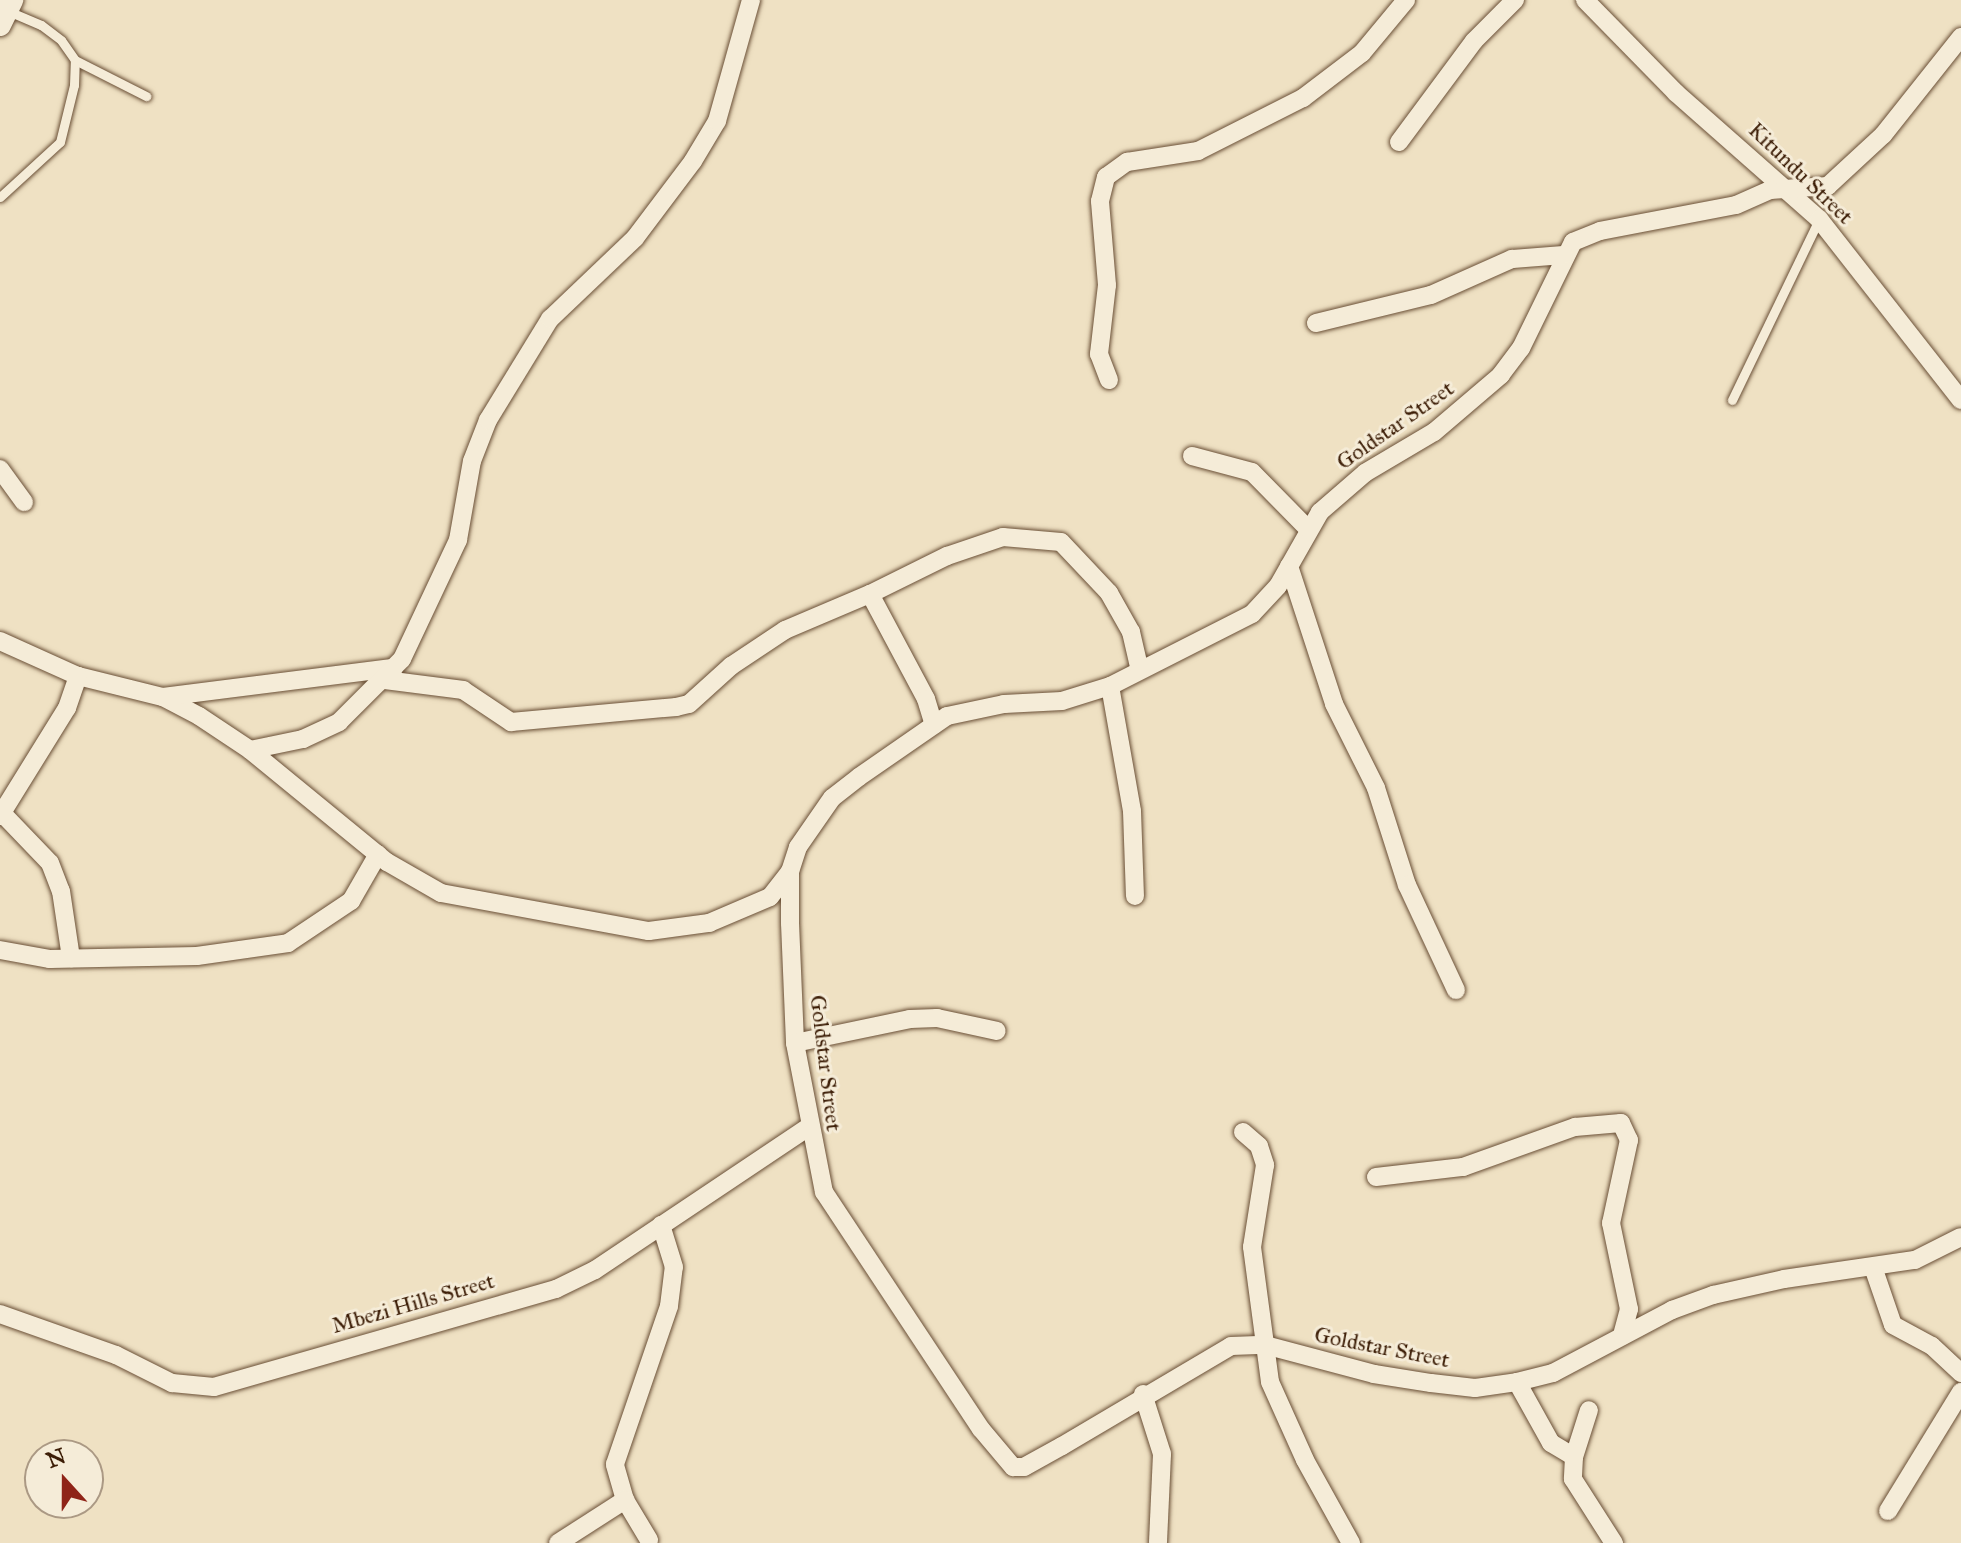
<!DOCTYPE html>
<html>
<head>
<meta charset="utf-8">
<style>
  body { margin:0 }
  #map { position:relative; width:1961px; height:1543px; overflow:hidden; background:#efe1c3; font-family:"IM FELL Great Primer",serif }
  div>[style] { position:absolute }
  .roads { filter:drop-shadow(0 0 2px #694e35) drop-shadow(0 0 2px #694e35) }
  .service>* { height:9px; margin:-4.5px; padding:0 4.5px; transform-origin:4.5px; border-radius:4.5px; background:#f5ecd8 }
  .minor>* { height:18px; margin:-9px; padding:0 9px; transform-origin:9px; border-radius:9px; background:#f5ecd8 }
  .tertiary>* { height:22px; margin:-11px; padding:0 11px; transform-origin:11px; border-radius:11px; background:#f5ecd8 }
  span { translate:-50% -50%; white-space:nowrap; text-align:center; line-height:1.15; -webkit-text-stroke:6px #f5ecd8; paint-order:stroke }
  .street-label { font-size:22px; color:#3c1d06 }
  .north { position:absolute; left:24px; top:1439px; width:80px; height:80px; box-sizing:border-box; background:#f5ecd8; border:2px solid #ab9984; border-radius:50%; rotate:339deg; font-size:22px; font-weight:700; line-height:32px; text-align:center; color:#3c1d06 }
  .north::after { content:''; display:block; margin:auto; width:28px; height:36px; background:#8f2418; clip-path:polygon(50% 0,100% 100%,50% 72%,0 100%) }
</style>
</head>
<body>
<div id="map">
  <div class="roads">
    <div class="service">
      <i style="left:75px;top:60px;width:80px;rotate:26.9deg"></i>
      <i style="left:0;top:197px;width:81px;rotate:-42.5deg"></i>
      <i style="left:60px;top:142px;width:59px;rotate:-76.2deg"></i>
      <i style="left:74px;top:85px;width:25px;rotate:-88deg"></i>
      <i style="left:75px;top:60px;width:24px;rotate:-125deg"></i>
      <i style="left:61px;top:40px;width:25px;rotate:-143deg"></i>
      <i style="left:41px;top:25px;width:36px;rotate:-157deg"></i>
      <i style="left:1732px;top:400px;width:201px;rotate:-64.3deg"></i>
    </div>
    <div class="minor">
      <i style="left:1585px;top:0;width:130px;rotate:45.6deg"></i>
      <i style="left:1676px;top:93px;width:191px;rotate:41.4deg"></i>
      <i style="left:1819px;top:219px;width:230px;rotate:51.9deg"></i>
      <i style="left:1961px;top:37px;width:125px;rotate:128.5deg"></i>
      <i style="left:1883px;top:135px;width:75px;rotate:137.2deg"></i>
      <i style="left:1828px;top:186px;width:58px;rotate:176.1deg"></i>
      <i style="left:1770px;top:190px;width:37px;rotate:156deg"></i>
      <i style="left:1736px;top:205px;width:138px;rotate:169.2deg"></i>
      <i style="left:1600px;top:231px;width:29px;rotate:158deg"></i>
      <i style="left:1573px;top:242px;width:118px;rotate:116.1deg"></i>
      <i style="left:1521px;top:348px;width:34px;rotate:127deg"></i>
      <i style="left:1501px;top:375px;width:88px;rotate:139.6deg"></i>
      <i style="left:1434px;top:432px;width:80px;rotate:149.3deg"></i>
      <i style="left:1365px;top:473px;width:60px;rotate:139.1deg"></i>
      <i style="left:1320px;top:512px;width:85px;rotate:119.6deg"></i>
      <i style="left:1278px;top:586px;width:38px;rotate:133deg"></i>
      <i style="left:1252px;top:614px;width:159px;rotate:153.1deg"></i>
      <i style="left:1110px;top:686px;width:50px;rotate:162.6deg"></i>
      <i style="left:1062px;top:701px;width:58px;rotate:177deg"></i>
      <i style="left:1004px;top:704px;width:58px;rotate:168.1deg"></i>
      <i style="left:947px;top:716px;width:107px;rotate:145.3deg"></i>
      <i style="left:859px;top:777px;width:34px;rotate:142deg"></i>
      <i style="left:832px;top:798px;width:60px;rotate:124.8deg"></i>
      <i style="left:798px;top:847px;width:25px;rotate:108deg"></i>
      <i style="left:790px;top:871px;width:52px;rotate:90deg"></i>
      <i style="left:790px;top:923px;width:120px;rotate:87.6deg"></i>
      <i style="left:795px;top:1043px;width:152px;rotate:79deg"></i>
      <i style="left:824px;top:1192px;width:284px;rotate:56.5deg"></i>
      <i style="left:981px;top:1429px;width:50px;rotate:49.9deg"></i>
      <i style="left:1013px;top:1467px;width:11px"></i>
      <i style="left:1024px;top:1467px;width:43px;rotate:-28.9deg"></i>
      <i style="left:1062px;top:1446px;width:196px;rotate:-30.6deg"></i>
      <i style="left:1231px;top:1346px;width:34px;rotate:-2deg"></i>
      <i style="left:1265px;top:1345px;width:113px;rotate:14.9deg"></i>
      <i style="left:1374px;top:1374px;width:58px;rotate:9deg"></i>
      <i style="left:1431px;top:1383px;width:44px;rotate:6.5deg"></i>
      <i style="left:1475px;top:1388px;width:42px;rotate:-8.1deg"></i>
      <i style="left:1517px;top:1382px;width:37px;rotate:-14deg"></i>
      <i style="left:1553px;top:1373px;width:135px;rotate:-27.9deg"></i>
      <i style="left:1672px;top:1310px;width:44px;rotate:-20.1deg"></i>
      <i style="left:1713px;top:1295px;width:73px;rotate:-12.7deg"></i>
      <i style="left:1784px;top:1279px;width:132px;rotate:-8.3deg"></i>
      <i style="left:1915px;top:1260px;width:51px;rotate:-26.6deg"></i>
      <i style="left:1399px;top:142px;width:126px;rotate:-53.4deg"></i>
      <i style="left:1474px;top:41px;width:58px;rotate:-45deg"></i>
      <i style="left:1316px;top:323px;width:118px;rotate:-13.7deg"></i>
      <i style="left:1431px;top:295px;width:89px;rotate:-24deg"></i>
      <i style="left:1512px;top:259px;width:52px;rotate:-4.4deg"></i>
      <i style="left:1109px;top:380px;width:28px;rotate:-111deg"></i>
      <i style="left:1099px;top:354px;width:69px;rotate:-83.4deg"></i>
      <i style="left:1107px;top:285px;width:84px;rotate:-94.8deg"></i>
      <i style="left:1100px;top:201px;width:25px;rotate:-76deg"></i>
      <i style="left:1106px;top:177px;width:26px;rotate:-36deg"></i>
      <i style="left:1127px;top:162px;width:72px;rotate:-8.8deg"></i>
      <i style="left:1198px;top:151px;width:118px;rotate:-26.8deg"></i>
      <i style="left:1303px;top:98px;width:74px;rotate:-37.3deg"></i>
      <i style="left:1362px;top:53px;width:69px;rotate:-50.3deg"></i>
      <i style="left:1192px;top:456px;width:62px;rotate:14.9deg"></i>
      <i style="left:1252px;top:472px;width:81px;rotate:45.5deg"></i>
      <i style="left:0;top:469px;width:41px;rotate:54deg"></i>
      <i style="left:1289px;top:566px;width:145px;rotate:71.9deg"></i>
      <i style="left:1334px;top:704px;width:94px;rotate:63.4deg"></i>
      <i style="left:1376px;top:788px;width:102px;rotate:72.3deg"></i>
      <i style="left:1407px;top:885px;width:116px;rotate:65deg"></i>
      <i style="left:870px;top:594px;width:86px;rotate:-26.3deg"></i>
      <i style="left:947px;top:556px;width:59px;rotate:-18.7deg"></i>
      <i style="left:1003px;top:537px;width:58px;rotate:4.9deg"></i>
      <i style="left:1061px;top:542px;width:70px;rotate:46.7deg"></i>
      <i style="left:1109px;top:593px;width:45px;rotate:60.6deg"></i>
      <i style="left:1131px;top:632px;width:39px;rotate:77deg"></i>
      <i style="left:0;top:641px;width:85px;rotate:24.2deg"></i>
      <i style="left:78px;top:676px;width:88px;rotate:13.9deg"></i>
      <i style="left:163px;top:697px;width:41px;rotate:27.8deg"></i>
      <i style="left:199px;top:716px;width:61px;rotate:33.7deg"></i>
      <i style="left:250px;top:750px;width:177px;rotate:39.3deg"></i>
      <i style="left:387px;top:862px;width:62px;rotate:29.9deg"></i>
      <i style="left:441px;top:893px;width:211px;rotate:10.4deg"></i>
      <i style="left:649px;top:931px;width:61px;rotate:-7.6deg"></i>
      <i style="left:709px;top:923px;width:66px;rotate:-23.1deg"></i>
      <i style="left:770px;top:897px;width:33px;rotate:-52deg"></i>
      <i style="left:385px;top:680px;width:79px;rotate:7.3deg"></i>
      <i style="left:463px;top:690px;width:58px;rotate:33.7deg"></i>
      <i style="left:511px;top:722px;width:166px;rotate:-5.2deg"></i>
      <i style="left:676px;top:707px;width:13px;rotate:-13deg"></i>
      <i style="left:689px;top:704px;width:57px;rotate:-42.1deg"></i>
      <i style="left:731px;top:666px;width:65px;rotate:-33.7deg"></i>
      <i style="left:785px;top:630px;width:92px;rotate:-23deg"></i>
      <i style="left:870px;top:594px;width:119px;rotate:61.9deg"></i>
      <i style="left:926px;top:699px;width:27px;rotate:73deg"></i>
      <i style="left:1110px;top:686px;width:127px;rotate:80deg"></i>
      <i style="left:1132px;top:811px;width:85px;rotate:88deg"></i>
      <i style="left:163px;top:697px;width:233px;rotate:-7.2deg"></i>
      <i style="left:250px;top:750px;width:54px;rotate:-11.7deg"></i>
      <i style="left:303px;top:739px;width:40px;rotate:-25deg"></i>
      <i style="left:339px;top:722px;width:89px;rotate:-45deg"></i>
      <i style="left:402px;top:659px;width:132px;rotate:-64.8deg"></i>
      <i style="left:458px;top:540px;width:80px;rotate:-80deg"></i>
      <i style="left:472px;top:461px;width:44px;rotate:-68.7deg"></i>
      <i style="left:488px;top:420px;width:119px;rotate:-58.5deg"></i>
      <i style="left:550px;top:319px;width:117px;rotate:-43.6deg"></i>
      <i style="left:635px;top:238px;width:96px;rotate:-53deg"></i>
      <i style="left:693px;top:161px;width:47px;rotate:-59deg"></i>
      <i style="left:717px;top:121px;width:126px;rotate:-74.3deg"></i>
      <i style="left:2px;top:813px;width:69px;rotate:46.2deg"></i>
      <i style="left:50px;top:863px;width:30px;rotate:69deg"></i>
      <i style="left:61px;top:891px;width:68px;rotate:81.5deg"></i>
      <i style="left:0;top:816px;width:127px;rotate:-58.2deg"></i>
      <i style="left:67px;top:708px;width:34px;rotate:-71deg"></i>
      <i style="left:0;top:950px;width:51px;rotate:10.2deg"></i>
      <i style="left:50px;top:959px;width:147px;rotate:-1.2deg"></i>
      <i style="left:197px;top:956px;width:92px;rotate:-8.1deg"></i>
      <i style="left:288px;top:943px;width:76px;rotate:-33.7deg"></i>
      <i style="left:351px;top:901px;width:54px;rotate:-60.1deg"></i>
      <i style="left:795px;top:1043px;width:117px;rotate:-11.8deg"></i>
      <i style="left:910px;top:1019px;width:27px;rotate:-2deg"></i>
      <i style="left:937px;top:1018px;width:61px;rotate:12.2deg"></i>
      <i style="left:1243px;top:1132px;width:21px;rotate:41deg"></i>
      <i style="left:1259px;top:1146px;width:20px;rotate:72deg"></i>
      <i style="left:1265px;top:1165px;width:83px;rotate:99deg"></i>
      <i style="left:1252px;top:1247px;width:136px;rotate:82.4deg"></i>
      <i style="left:1270px;top:1382px;width:85px;rotate:65.8deg"></i>
      <i style="left:1305px;top:1460px;width:95px;rotate:61deg"></i>
      <i style="left:1376px;top:1177px;width:88px;rotate:-6.6deg"></i>
      <i style="left:1463px;top:1167px;width:119px;rotate:-19.7deg"></i>
      <i style="left:1575px;top:1127px;width:46px;rotate:-5deg"></i>
      <i style="left:1621px;top:1123px;width:19px;rotate:65deg"></i>
      <i style="left:1629px;top:1140px;width:85px;rotate:102.2deg"></i>
      <i style="left:1611px;top:1223px;width:88px;rotate:78.2deg"></i>
      <i style="left:1629px;top:1309px;width:28px;rotate:105deg"></i>
      <i style="left:1873px;top:1267px;width:61px;rotate:71deg"></i>
      <i style="left:1893px;top:1325px;width:44px;rotate:28.3deg"></i>
      <i style="left:1932px;top:1346px;width:40px;rotate:43deg"></i>
      <i style="left:0;top:1314px;width:123px;rotate:19.5deg"></i>
      <i style="left:116px;top:1355px;width:63px;rotate:26.6deg"></i>
      <i style="left:172px;top:1383px;width:42px;rotate:5.4deg"></i>
      <i style="left:214px;top:1387px;width:356px;rotate:-16deg"></i>
      <i style="left:556px;top:1289px;width:43px;rotate:-26deg"></i>
      <i style="left:595px;top:1270px;width:257px;rotate:-33.8deg"></i>
      <i style="left:1517px;top:1382px;width:70px;rotate:60.9deg"></i>
      <i style="left:1551px;top:1443px;width:27px;rotate:31deg"></i>
      <i style="left:1574px;top:1457px;width:22px;rotate:93deg"></i>
      <i style="left:1573px;top:1479px;width:76px;rotate:57.4deg"></i>
      <i style="left:1143px;top:1394px;width:63px;rotate:72.4deg"></i>
      <i style="left:1162px;top:1454px;width:89px;rotate:92.6deg"></i>
      <i style="left:1574px;top:1457px;width:49px;rotate:-72.3deg"></i>
      <i style="left:1888px;top:1511px;width:140px;rotate:-58.5deg"></i>
      <i style="left:649px;top:1540px;width:47px;rotate:-121deg"></i>
      <i style="left:625px;top:1500px;width:37px;rotate:-106deg"></i>
      <i style="left:615px;top:1464px;width:167px;rotate:-71.1deg"></i>
      <i style="left:669px;top:1306px;width:39px;rotate:-83deg"></i>
      <i style="left:674px;top:1267px;width:44px;rotate:-107.2deg"></i>
      <i style="left:558px;top:1543px;width:80px;rotate:-32.7deg"></i>
    </div>
    <div class="tertiary">
      <i style="left:0;top:25px;width:28px;rotate:-64deg"></i>
    </div>
  </div>
  <div class="street-label">
    <span style="left:1801px;top:173px;rotate:44deg">Kitundu Street</span>
    <span style="left:1395px;top:425px;rotate:-35deg">Goldstar Street</span>
    <span style="left:826px;top:1063px;rotate:83deg">Goldstar Street</span>
    <span style="left:413px;top:1303px;rotate:-16deg">Mbezi Hills Street</span>
    <span style="left:1382px;top:1347px;rotate:11deg">Goldstar Street</span>
  </div>
  <div class="north">N</div>
</div>
</body>
</html>
